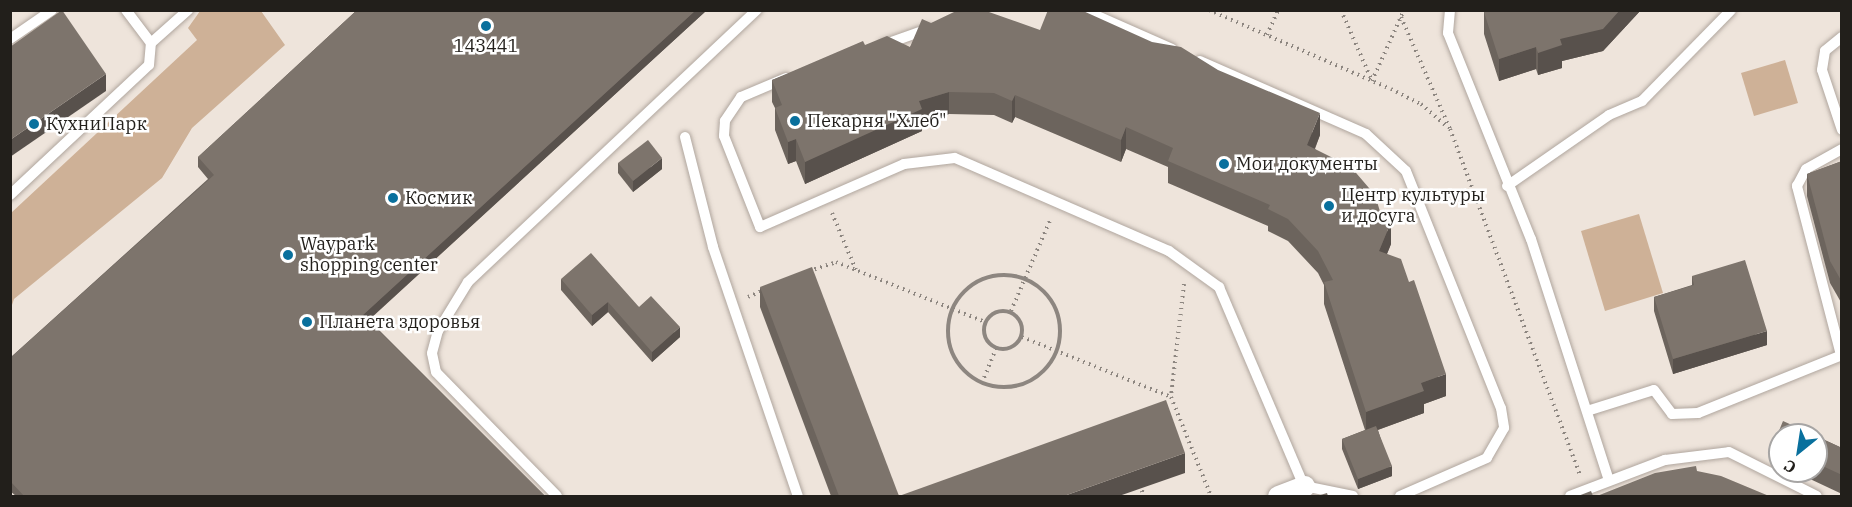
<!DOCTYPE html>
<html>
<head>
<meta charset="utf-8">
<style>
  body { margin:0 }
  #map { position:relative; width:1852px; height:507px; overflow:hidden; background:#eee4db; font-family:"IBM Plex Serif",serif }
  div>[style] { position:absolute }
  .green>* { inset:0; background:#ceb197 }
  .path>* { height:4px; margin-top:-2px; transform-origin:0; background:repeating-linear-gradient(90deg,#8d8680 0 1.5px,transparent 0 6px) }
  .path>.ring { margin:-2px; padding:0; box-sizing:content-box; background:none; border:4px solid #8d8680; border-radius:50% }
  .roads { filter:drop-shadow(0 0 2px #b0a69e) drop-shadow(0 0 2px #b0a69e) }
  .lane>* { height:10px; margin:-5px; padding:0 5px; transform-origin:5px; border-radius:5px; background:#fff }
  .street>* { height:21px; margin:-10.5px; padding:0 10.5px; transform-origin:10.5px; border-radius:10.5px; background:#fff }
  .wall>* { inset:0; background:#6c645d }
  .shaded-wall>* { inset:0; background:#58514c }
  .building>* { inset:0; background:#7d746c }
  .dots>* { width:16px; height:16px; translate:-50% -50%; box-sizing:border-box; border:3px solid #fff; border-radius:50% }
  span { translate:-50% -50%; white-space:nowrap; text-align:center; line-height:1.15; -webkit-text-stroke:5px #fff; paint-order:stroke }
  .poi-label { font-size:18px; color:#221f1b }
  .left { translate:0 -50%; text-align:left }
  .frame { position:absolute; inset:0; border:12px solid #221f1b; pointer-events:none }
  .north { position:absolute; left:1768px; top:423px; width:60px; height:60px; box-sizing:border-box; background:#fff; border:2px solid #a7a5a4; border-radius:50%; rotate:210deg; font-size:16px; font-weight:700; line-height:24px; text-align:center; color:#221f1b }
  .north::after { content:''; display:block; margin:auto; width:21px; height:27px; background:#09709d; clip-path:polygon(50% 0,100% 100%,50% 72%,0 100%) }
</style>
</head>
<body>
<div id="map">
  <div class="green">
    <i style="clip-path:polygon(200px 11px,261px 11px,285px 45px,192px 128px,162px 178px,14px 299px,11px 308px,11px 213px,197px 40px,188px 28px)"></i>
    <i style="clip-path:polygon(1785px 60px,1798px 103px,1754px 116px,1741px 73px)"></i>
    <i style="clip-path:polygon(1639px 214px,1663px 293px,1605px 311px,1581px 231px)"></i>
  </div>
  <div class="path">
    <i style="left:1209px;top:10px;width:198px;rotate:23.5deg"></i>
    <i style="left:1391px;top:89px;width:34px;rotate:27deg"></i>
    <i style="left:1421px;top:104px;width:35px;rotate:41deg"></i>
    <i style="left:1341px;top:10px;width:77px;rotate:66.4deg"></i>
    <i style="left:1401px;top:17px;width:122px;rotate:66.4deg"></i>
    <i style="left:1450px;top:129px;width:370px;rotate:69.4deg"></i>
    <i style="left:1267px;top:35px;width:27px;rotate:-66deg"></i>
    <i style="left:1372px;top:81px;width:78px;rotate:-65.7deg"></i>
    <i style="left:832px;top:213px;width:62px;rotate:67.2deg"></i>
    <i style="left:809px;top:271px;width:28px;rotate:-18deg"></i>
    <i style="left:836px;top:262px;width:161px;rotate:21.9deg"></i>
    <i class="ring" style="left:948px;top:275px;width:108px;height:108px"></i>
    <i style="left:1184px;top:284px;width:114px;rotate:96.6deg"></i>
    <i style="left:1171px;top:397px;width:107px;rotate:68deg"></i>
    <i style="left:748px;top:297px;width:17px;rotate:-24deg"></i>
    <i class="ring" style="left:984px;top:311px;width:34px;height:34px"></i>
    <i style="left:1011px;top:311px;width:101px;rotate:-66.7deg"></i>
    <i style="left:1022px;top:337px;width:161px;rotate:21.9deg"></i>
    <i style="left:982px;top:383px;width:38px;rotate:-68deg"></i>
    <i style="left:1140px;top:485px;width:12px;rotate:70deg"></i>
  </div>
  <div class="roads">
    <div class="lane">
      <i style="left:126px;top:10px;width:41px;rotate:52.9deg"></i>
      <i style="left:151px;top:43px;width:50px;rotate:-41.7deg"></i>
      <i style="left:1084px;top:10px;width:96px;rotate:23.9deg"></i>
      <i style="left:1450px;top:10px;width:23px;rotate:95deg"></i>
      <i style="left:1448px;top:33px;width:222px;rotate:68.1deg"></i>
      <i style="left:1531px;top:239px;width:254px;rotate:72.1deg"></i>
      <i style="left:1842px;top:37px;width:22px;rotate:141deg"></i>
      <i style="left:1825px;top:51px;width:19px;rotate:99deg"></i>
      <i style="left:1822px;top:70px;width:63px;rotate:71.6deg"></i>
      <i style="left:10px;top:39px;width:51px;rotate:-34.6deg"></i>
      <i style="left:883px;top:45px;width:48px;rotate:-19.6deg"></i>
      <i style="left:1200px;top:61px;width:181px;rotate:23.7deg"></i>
      <i style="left:1366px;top:134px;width:54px;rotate:42.8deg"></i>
      <i style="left:1406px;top:171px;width:255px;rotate:68.2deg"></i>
      <i style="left:1501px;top:408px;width:20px;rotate:81deg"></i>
      <i style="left:1504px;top:428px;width:34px;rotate:120deg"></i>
      <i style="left:1487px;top:458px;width:95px;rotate:156.4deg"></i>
      <i style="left:786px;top:78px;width:49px;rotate:157.1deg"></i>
      <i style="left:741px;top:97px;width:29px;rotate:124deg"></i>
      <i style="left:725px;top:121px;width:15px;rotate:94deg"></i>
      <i style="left:724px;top:136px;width:98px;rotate:68.4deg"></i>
      <i style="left:760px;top:227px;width:157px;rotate:-23.6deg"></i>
      <i style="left:904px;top:164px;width:51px;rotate:-6.7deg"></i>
      <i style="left:955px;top:158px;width:233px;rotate:23.5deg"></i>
      <i style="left:1169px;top:251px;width:62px;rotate:35.8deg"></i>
      <i style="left:1219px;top:287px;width:216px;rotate:66.9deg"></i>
      <i style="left:1304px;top:486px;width:50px;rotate:11.5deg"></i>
      <i style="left:685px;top:137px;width:114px;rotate:75.7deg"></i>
      <i style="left:713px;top:247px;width:263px;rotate:71.2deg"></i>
      <i style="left:1507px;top:186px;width:124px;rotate:-34.8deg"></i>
      <i style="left:1609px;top:115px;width:36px;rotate:-23deg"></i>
      <i style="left:1642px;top:101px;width:127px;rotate:-45.6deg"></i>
      <i style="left:10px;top:195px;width:190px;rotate:-43.1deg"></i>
      <i style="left:149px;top:65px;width:22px;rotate:-85deg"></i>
      <i style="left:1841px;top:355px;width:175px;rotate:-104.6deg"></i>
      <i style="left:1797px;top:186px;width:19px;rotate:-62deg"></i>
      <i style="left:1806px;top:169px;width:41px;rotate:-29.1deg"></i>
      <i style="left:1587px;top:411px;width:70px;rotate:-17.4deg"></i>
      <i style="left:1654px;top:390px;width:30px;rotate:53deg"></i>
      <i style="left:1672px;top:414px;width:26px;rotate:-2deg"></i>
      <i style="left:1698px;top:413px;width:155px;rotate:-21.9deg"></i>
      <i style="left:557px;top:496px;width:173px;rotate:-134.3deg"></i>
      <i style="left:436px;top:372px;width:19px;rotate:-102deg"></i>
      <i style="left:432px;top:353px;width:23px;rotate:-75deg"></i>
      <i style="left:438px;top:331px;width:57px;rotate:-58.5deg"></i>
      <i style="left:468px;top:282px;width:397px;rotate:-43.3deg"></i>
      <i style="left:1570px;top:496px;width:102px;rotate:-20.8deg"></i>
      <i style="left:1665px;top:460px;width:64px;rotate:-7.1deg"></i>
      <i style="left:1729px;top:452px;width:98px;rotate:26.6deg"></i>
    </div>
    <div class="street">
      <i style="left:1278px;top:496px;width:28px;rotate:-21deg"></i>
    </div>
  </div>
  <div class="wall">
    <i style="clip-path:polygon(357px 10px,707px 10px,369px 320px,545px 496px,16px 496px,10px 491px,10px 358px,208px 179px,198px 167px,198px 157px)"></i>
    <i style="clip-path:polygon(1487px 10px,1641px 10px,1603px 51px,1562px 61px,1562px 68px,1538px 75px,1536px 69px,1499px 81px,1484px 34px,1484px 12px)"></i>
    <i style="clip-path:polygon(931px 23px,1320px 135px,1315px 149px,1382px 218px,1391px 244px,1387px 254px,1446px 396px,1424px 404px,1424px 413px,1378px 430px,1392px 476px,1358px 489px,1342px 449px,1342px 439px,1365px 430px,1324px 304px,1324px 285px,1318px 273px,1288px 241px,1268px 231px,1268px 226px,1168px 183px,1168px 167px,1126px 149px,1121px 162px,1015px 117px,1012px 123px,994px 115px,949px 114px,922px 122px,922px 131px,805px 184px,796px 161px,788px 164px,775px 130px,775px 108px,772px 102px,772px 80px,865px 45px,910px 47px)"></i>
    <i style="clip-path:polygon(1842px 161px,1842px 304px,1830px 283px,1807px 196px,1807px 174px)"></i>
    <i style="clip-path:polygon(618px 163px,662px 169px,633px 192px,618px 173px)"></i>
    <i style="clip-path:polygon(1692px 276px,1767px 345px,1673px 374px,1654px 311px,1654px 297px,1692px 285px)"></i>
    <i style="clip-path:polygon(561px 279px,639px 307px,680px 337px,652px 362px,608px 312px,592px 326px,561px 290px)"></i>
    <i style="clip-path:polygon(760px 287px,899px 496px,831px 496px,760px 307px)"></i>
    <i style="clip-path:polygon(1780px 435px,1780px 465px,1774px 462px,1774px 443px)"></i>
    <i style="clip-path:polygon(1816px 436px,1842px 448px,1842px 494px,1793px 471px,1816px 471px)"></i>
  </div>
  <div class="shaded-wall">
    <i style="clip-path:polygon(696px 10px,707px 10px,363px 325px,363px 315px)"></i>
    <i style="clip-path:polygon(1620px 10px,1641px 10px,1603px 51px,1562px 61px,1562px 68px,1538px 75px,1538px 53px,1560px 39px)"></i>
    <i style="clip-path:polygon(1536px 47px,1536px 69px,1499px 81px,1499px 59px)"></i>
    <i style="clip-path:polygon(106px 74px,106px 91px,10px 157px,10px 140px)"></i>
    <i style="clip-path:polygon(949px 92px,949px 114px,922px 122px,922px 131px,805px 184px,805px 162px,919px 101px)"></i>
    <i style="clip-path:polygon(1015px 95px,1015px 117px,1012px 123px,1012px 101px)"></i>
    <i style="clip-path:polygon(1320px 113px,1320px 135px,1307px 167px,1307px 145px)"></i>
    <i style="clip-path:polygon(1126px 127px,1126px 149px,1121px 162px,1121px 140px)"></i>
    <i style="clip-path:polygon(796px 139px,796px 161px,788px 164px,788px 142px)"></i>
    <i style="clip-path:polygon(662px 158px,662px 169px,633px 192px,633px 181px)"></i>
    <i style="clip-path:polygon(1391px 222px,1391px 244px,1379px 273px,1379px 251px)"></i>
    <i style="clip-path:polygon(608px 302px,608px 312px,592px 326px,592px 315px)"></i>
    <i style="clip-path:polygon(680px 327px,680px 337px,652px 362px,652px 352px)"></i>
    <i style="clip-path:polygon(1767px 331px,1767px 345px,1673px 374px,1673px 359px)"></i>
    <i style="clip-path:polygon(1446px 374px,1446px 396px,1424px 404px,1424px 413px,1366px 434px,1366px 412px,1421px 383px)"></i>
    <i style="clip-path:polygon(1185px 453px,1185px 473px,1119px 496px,1064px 496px)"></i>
    <i style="clip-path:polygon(1392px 466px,1392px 476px,1358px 489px,1358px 479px)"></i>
  </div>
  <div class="building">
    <i style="clip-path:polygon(62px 10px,106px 74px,10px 140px,10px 47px)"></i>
    <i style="clip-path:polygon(357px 10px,696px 10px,363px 315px,545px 496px,24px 496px,10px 481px,10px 358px,214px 175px,198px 157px)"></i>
    <i style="clip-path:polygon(1048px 10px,1081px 10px,1152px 42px,1181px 47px,1218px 70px,1320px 113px,1307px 145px,1351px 167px,1375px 195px,1382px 218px,1391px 222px,1379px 251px,1401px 259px,1409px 282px,1414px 280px,1446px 374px,1421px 383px,1424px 391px,1366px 412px,1324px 282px,1333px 280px,1318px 251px,1288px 219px,1268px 209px,1270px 205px,1168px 161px,1173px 148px,1126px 127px,1121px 140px,1015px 95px,1012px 101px,994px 93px,949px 92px,919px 101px,922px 109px,805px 162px,796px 139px,788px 142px,775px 108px,782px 105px,772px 80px,863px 41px,865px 45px,887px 36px,910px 47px,922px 19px,931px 23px,954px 12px,989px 12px,1040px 30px)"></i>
    <i style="clip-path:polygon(1487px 10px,1620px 10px,1603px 29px,1560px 39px,1562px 45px,1538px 53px,1536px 47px,1499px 59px,1484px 12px)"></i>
    <i style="clip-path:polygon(648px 140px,662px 158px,633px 181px,618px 163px)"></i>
    <i style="clip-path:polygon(1842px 161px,1842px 282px,1830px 261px,1807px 174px)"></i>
    <i style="clip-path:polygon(591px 253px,639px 307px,651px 296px,680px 327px,652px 352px,608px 302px,592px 315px,561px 279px)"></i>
    <i style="clip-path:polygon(1745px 260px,1767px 331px,1673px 359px,1654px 297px,1694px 285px,1692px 276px)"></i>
    <i style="clip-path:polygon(812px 267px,899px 496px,839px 496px,760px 287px)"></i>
    <i style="clip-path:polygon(1166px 400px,1185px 453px,1064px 496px,899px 496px)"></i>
    <i style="clip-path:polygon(1783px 421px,1814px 435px,1780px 435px,1780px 446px,1774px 443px)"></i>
    <i style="clip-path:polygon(1376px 426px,1392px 466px,1358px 479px,1342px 439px)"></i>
    <i style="clip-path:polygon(1816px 436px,1842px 448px,1842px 475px,1816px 463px)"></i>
    <i style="clip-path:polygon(1696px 466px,1697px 471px,1721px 476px,1769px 496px,1597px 496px,1655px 473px)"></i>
    <i style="clip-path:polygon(1591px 491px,1593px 496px,1578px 496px)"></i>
    <i style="clip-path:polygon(1327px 493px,1328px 496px,1317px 496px)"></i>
  </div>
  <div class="dots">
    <i style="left:486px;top:26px;background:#09709d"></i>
    <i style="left:795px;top:121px;background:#09709d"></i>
    <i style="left:34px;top:124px;background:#09709d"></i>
    <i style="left:1224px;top:164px;background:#09709d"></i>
    <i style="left:393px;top:198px;background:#09709d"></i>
    <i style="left:1329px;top:206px;background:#09709d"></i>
    <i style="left:288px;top:255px;background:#09709d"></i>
    <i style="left:307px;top:322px;background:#09709d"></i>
  </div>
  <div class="poi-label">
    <span style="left:486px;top:46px">143441</span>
    <span class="left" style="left:807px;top:121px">Пекарня "Хлеб"</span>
    <span class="left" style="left:46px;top:124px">КухниПарк</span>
    <span class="left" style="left:1236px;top:164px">Мои документы</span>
    <span class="left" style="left:1341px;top:206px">Центр культуры<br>и досуга</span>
    <span class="left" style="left:405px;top:198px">Космик</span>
    <span class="left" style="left:300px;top:255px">Waypark<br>shopping center</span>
    <span class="left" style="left:319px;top:322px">Планета здоровья</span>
  </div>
  <div class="frame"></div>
  <div class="north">С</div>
</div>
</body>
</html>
